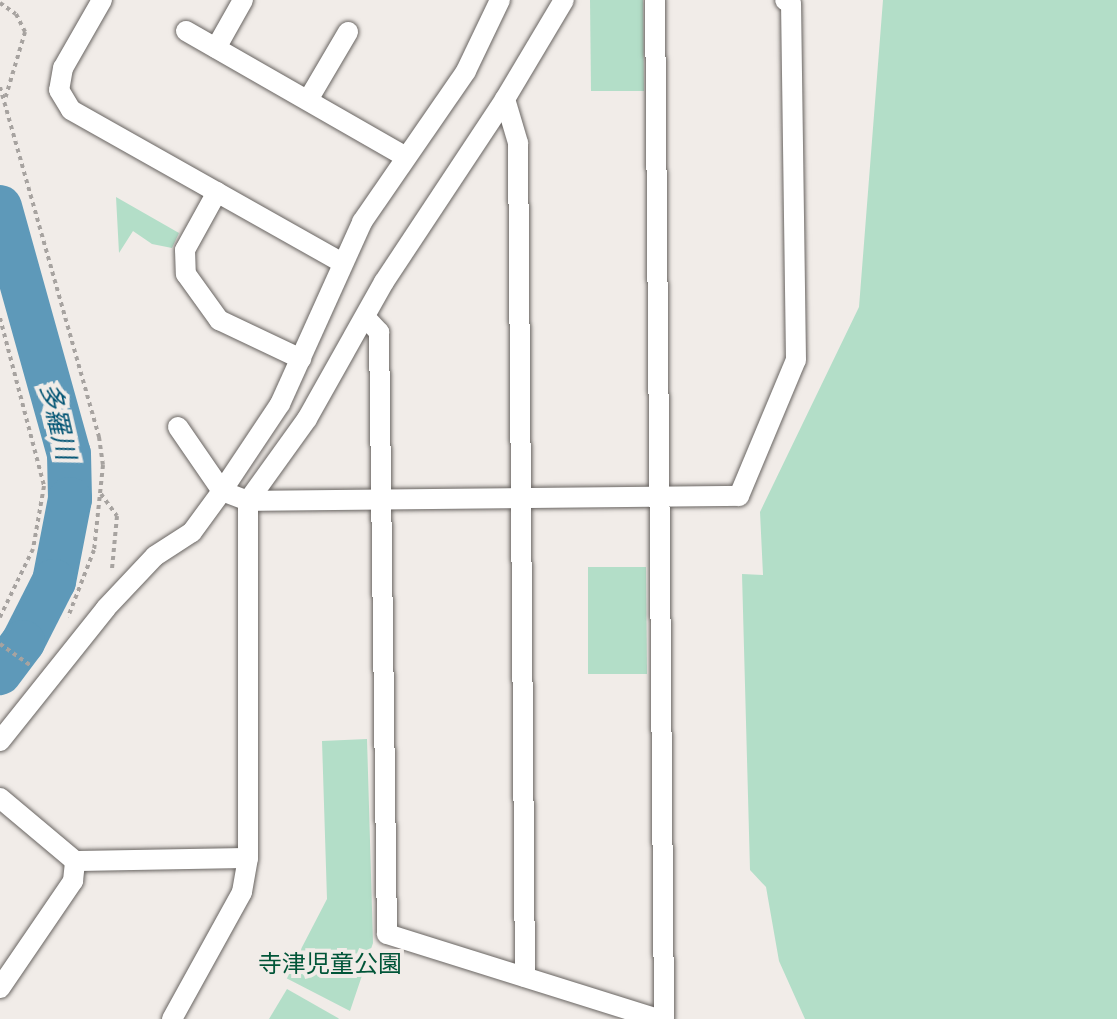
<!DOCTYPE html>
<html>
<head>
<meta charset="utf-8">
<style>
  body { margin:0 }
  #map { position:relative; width:1117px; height:1019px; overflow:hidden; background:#f1ece8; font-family:"Noto Sans","Noto Sans JP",sans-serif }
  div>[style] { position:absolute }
  .green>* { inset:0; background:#b3dec8 }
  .river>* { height:44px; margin:-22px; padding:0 22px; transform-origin:22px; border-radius:22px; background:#5e99b9 }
  .path>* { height:4px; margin-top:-2px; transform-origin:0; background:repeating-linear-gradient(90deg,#a7a3a0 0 4px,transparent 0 8px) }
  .roads { filter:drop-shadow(0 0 2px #686461) drop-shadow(0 0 2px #686461) }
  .minor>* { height:20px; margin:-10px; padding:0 10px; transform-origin:10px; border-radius:10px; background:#fff }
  span { translate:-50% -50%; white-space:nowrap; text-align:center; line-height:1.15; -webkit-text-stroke:8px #f1ece8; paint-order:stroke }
  .park-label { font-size:24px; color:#015538 }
  .water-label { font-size:26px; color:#005373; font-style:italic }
</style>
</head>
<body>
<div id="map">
  <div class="green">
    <i style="clip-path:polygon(590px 0,643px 0,644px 91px,591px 91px)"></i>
    <i style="clip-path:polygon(883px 0,1117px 0,1117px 1019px,805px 1019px,779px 961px,766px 887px,750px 870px,742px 574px,763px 575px,760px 512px,859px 307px)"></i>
    <i style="clip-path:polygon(116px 197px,179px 233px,172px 248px,152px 244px,133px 231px,119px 253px)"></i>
    <i style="clip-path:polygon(588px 567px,646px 567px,647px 674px,588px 674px)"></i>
    <i style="clip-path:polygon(367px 739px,373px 943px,350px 1011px,286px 978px,327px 899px,322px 741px)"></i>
    <i style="clip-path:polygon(287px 989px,338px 1018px,339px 1019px,269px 1019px)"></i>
  </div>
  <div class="river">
    <i style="left:0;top:207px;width:256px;rotate:74.4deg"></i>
    <i style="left:69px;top:454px;width:45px;rotate:88.7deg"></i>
    <i style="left:70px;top:499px;width:84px;rotate:101deg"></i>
    <i style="left:54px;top:581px;width:68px;rotate:116.9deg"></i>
    <i style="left:23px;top:642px;width:39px;rotate:127deg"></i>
  </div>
  <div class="path">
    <i style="left:0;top:3px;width:19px;rotate:35deg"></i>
    <i style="left:16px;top:14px;width:20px;rotate:63deg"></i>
    <i style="left:25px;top:32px;width:70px;rotate:106.6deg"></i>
    <i style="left:0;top:87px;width:364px;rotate:74.2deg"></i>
    <i style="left:99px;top:437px;width:28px;rotate:82deg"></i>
    <i style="left:103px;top:465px;width:85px;rotate:96deg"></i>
    <i style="left:94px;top:550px;width:72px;rotate:111.2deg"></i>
    <i style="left:0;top:318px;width:174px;rotate:75.3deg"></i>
    <i style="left:44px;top:486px;width:64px;rotate:99.9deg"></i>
    <i style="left:33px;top:549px;width:76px;rotate:115.9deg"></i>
    <i style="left:101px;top:494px;width:27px;rotate:54deg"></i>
    <i style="left:117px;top:516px;width:53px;rotate:95.4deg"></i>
    <i style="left:0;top:644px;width:38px;rotate:35deg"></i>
  </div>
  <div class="roads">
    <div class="minor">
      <i style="left:102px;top:0;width:78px;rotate:119.8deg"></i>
      <i style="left:63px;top:68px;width:22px;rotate:100deg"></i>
      <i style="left:59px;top:90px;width:23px;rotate:59deg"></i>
      <i style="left:71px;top:110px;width:312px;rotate:29.4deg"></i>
      <i style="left:655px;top:0;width:1019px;rotate:89.49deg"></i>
      <i style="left:186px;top:31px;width:251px;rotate:29.8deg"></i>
      <i style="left:216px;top:48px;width:55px;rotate:-60.6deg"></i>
      <i style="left:505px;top:99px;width:46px;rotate:73.5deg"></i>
      <i style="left:518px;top:143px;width:834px;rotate:89.52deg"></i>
      <i style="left:308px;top:100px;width:79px;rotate:-59.5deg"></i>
      <i style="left:217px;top:192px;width:66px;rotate:118.9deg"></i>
      <i style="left:185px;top:250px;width:24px;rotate:88deg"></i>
      <i style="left:186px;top:274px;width:57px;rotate:54.3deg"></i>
      <i style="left:219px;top:320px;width:91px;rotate:25.4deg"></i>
      <i style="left:365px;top:317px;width:21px;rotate:47deg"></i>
      <i style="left:379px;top:332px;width:602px;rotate:89.24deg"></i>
      <i style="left:387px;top:934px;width:285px;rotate:17.4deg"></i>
      <i style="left:178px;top:427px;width:78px;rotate:55.5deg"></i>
      <i style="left:222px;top:491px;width:28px;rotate:21deg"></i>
      <i style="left:248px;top:501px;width:491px;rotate:-0.6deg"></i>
      <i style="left:739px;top:496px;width:147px;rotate:-67.3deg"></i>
      <i style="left:796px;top:360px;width:356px;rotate:-90.8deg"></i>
      <i style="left:791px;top:4px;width:7px;rotate:-146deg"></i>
      <i style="left:0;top:741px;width:170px;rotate:-51.4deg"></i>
      <i style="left:106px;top:608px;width:71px;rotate:-46.7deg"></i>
      <i style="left:155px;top:556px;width:44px;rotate:-33deg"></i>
      <i style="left:192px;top:532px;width:51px;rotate:-53.8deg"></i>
      <i style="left:222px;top:491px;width:105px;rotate:-56.3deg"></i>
      <i style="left:280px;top:404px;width:200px;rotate:-65.7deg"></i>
      <i style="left:362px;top:222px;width:183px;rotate:-55.4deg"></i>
      <i style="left:466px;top:71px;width:79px;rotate:-64.4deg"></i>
      <i style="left:0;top:798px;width:98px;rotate:40deg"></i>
      <i style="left:75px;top:861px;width:173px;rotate:-1deg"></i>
      <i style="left:0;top:988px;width:130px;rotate:-55.7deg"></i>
      <i style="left:73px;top:881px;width:20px;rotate:-84deg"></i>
      <i style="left:172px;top:1019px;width:145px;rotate:-61.1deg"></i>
      <i style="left:242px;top:892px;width:35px;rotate:-80deg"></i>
      <i style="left:248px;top:858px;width:357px;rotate:-90deg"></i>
      <i style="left:248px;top:501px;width:101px;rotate:-54.3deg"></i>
      <i style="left:307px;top:419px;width:157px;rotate:-60.7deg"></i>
      <i style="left:384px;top:282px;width:219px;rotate:-56.5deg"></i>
      <i style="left:505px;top:99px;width:115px;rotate:-59.2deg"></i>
    </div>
  </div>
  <div class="park-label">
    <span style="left:330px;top:963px">寺津児童公園</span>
  </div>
  <div class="water-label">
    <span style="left:58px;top:421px;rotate:77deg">多羅川</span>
  </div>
</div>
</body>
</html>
